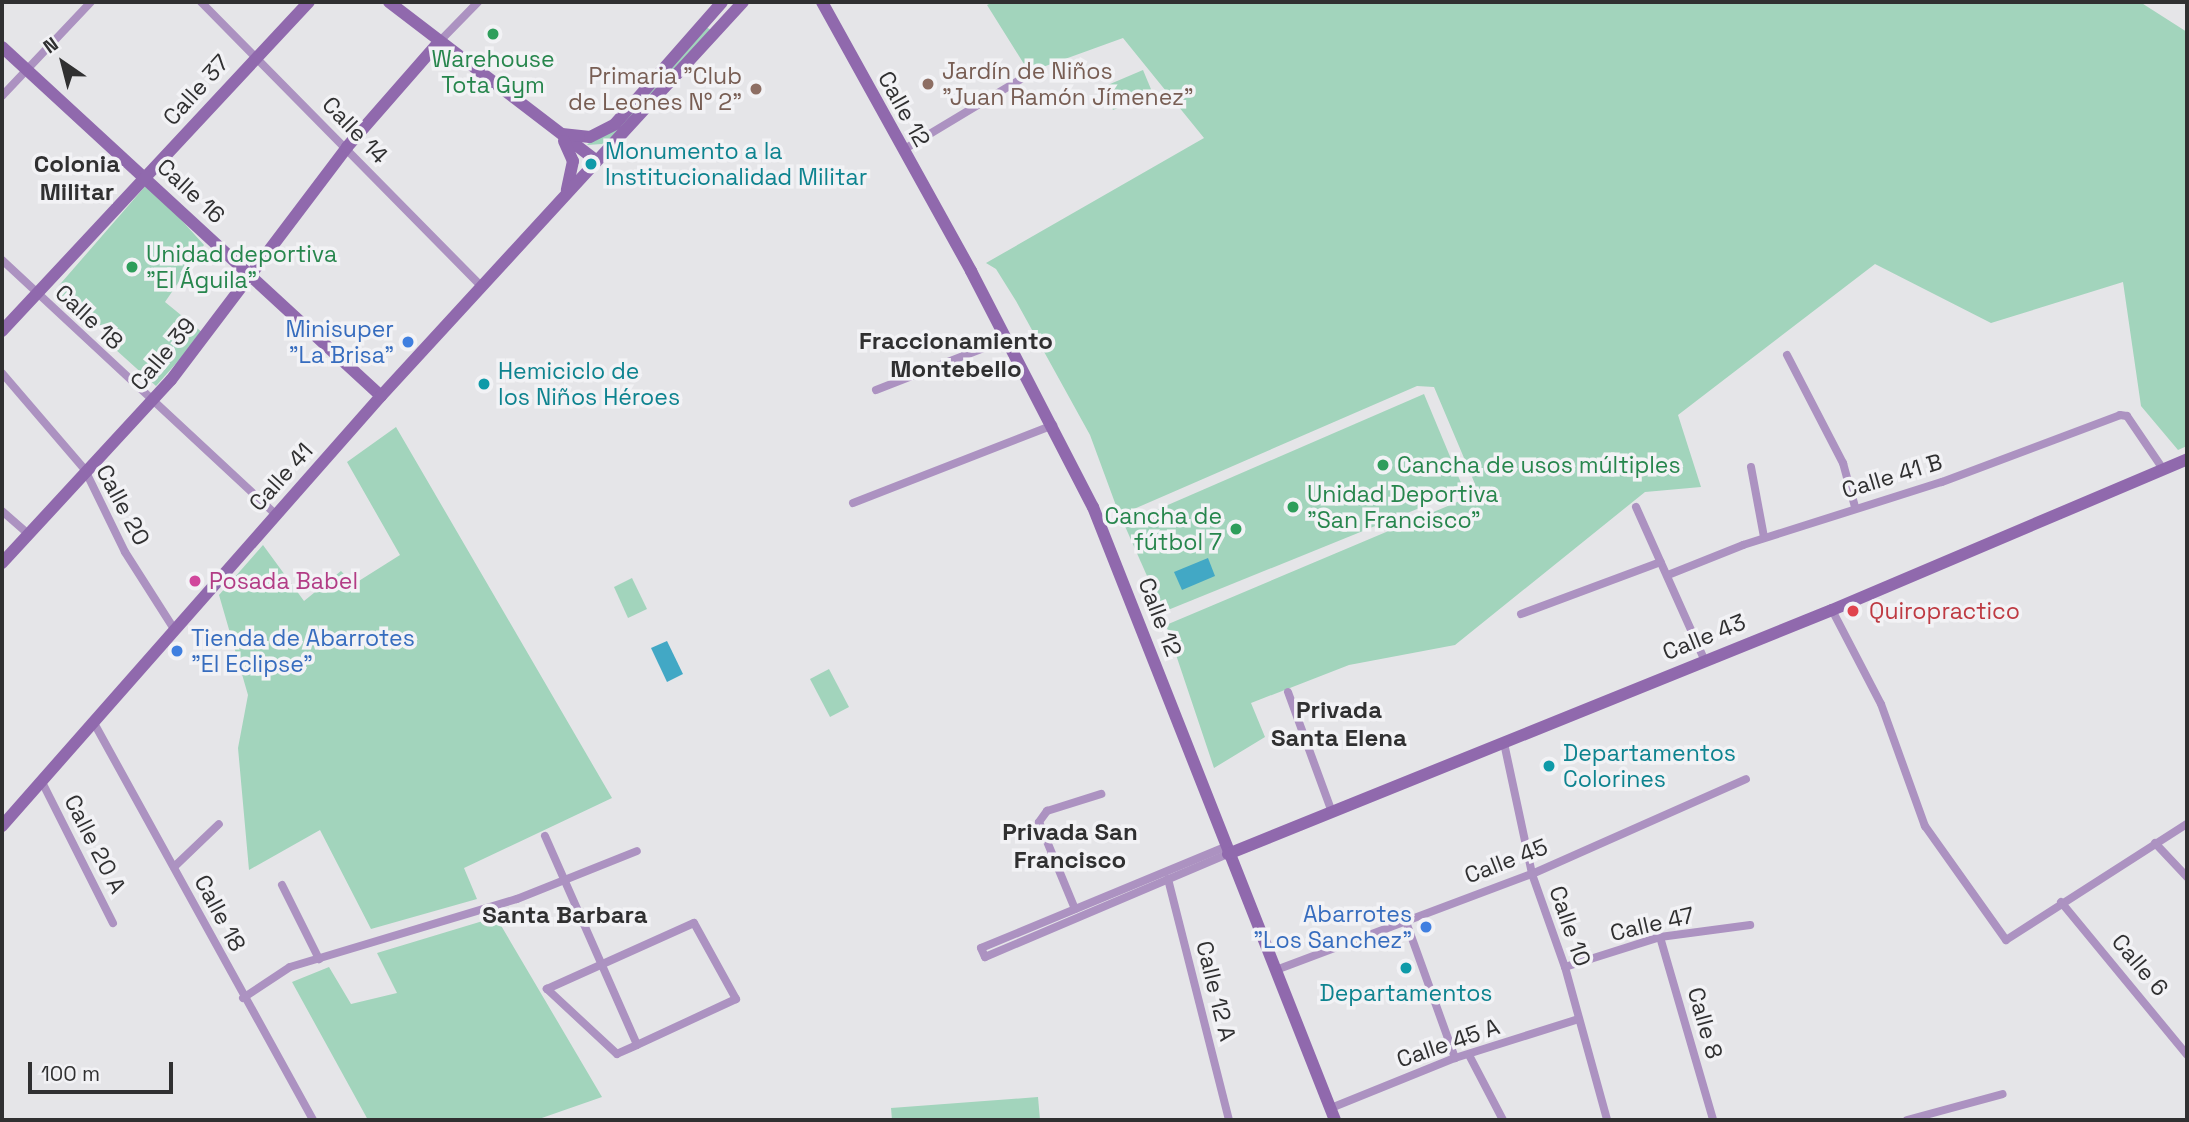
<!DOCTYPE html>
<html>
<head>
<meta charset="utf-8">
<style>
  body { margin:0 }
  #map { position:relative; width:2189px; height:1122px; overflow:hidden; background:#e5e5e8; font-family:"Space Grotesk",sans-serif }
  div>[style] { position:absolute }
  .green>* { inset:0; background:#a2d4bc }
  .water>* { inset:0; background:#42a8c5 }
  .street>* { height:8px; margin:-4px; padding:0 4px; transform-origin:4px; border-radius:4px; background:#ac92c1 }
  .secondary>* { height:12px; margin:-6px; padding:0 6px; transform-origin:6px; border-radius:6px; background:#9069ad }
  .dots>* { width:19px; height:19px; translate:-50% -50%; box-sizing:border-box; border:4px solid #f2f2f5; border-radius:50% }
  span { translate:-50% -50%; white-space:nowrap; text-align:center; line-height:1.15; -webkit-text-stroke:7px #f2f2f5; paint-order:stroke }
  .leisure-label { font-size:23px; color:#27864d }
  .left { translate:0 -50%; text-align:left }
  .right { translate:-100% -50%; text-align:right }
  .education-label { font-size:23px; color:#785e54 }
  .street-label { font-size:23px; color:#303031 }
  .culture-label { font-size:23px; color:#0d838f }
  .shop-label { font-size:23px; color:#366cbe }
  .hotel-label { font-size:23px; color:#b23c85 }
  .health-label { font-size:23px; color:#be3a42 }
  .neighbourhood-label { font-size:24px; color:#303031; font-weight:700 }
  .frame { position:absolute; inset:0; border:4px solid #303031; pointer-events:none }
  .north { position:absolute; left:28px; top:28px; width:70px; height:70px; -webkit-text-stroke:5px #f2f2f5; paint-order:stroke; rotate:325deg; font-size:19px; font-weight:700; line-height:28px; text-align:center; color:#303031 }
  .north::after { content:''; display:block; margin:auto; width:24px; height:32px; background:#303031; clip-path:polygon(50% 0,100% 100%,50% 72%,0 100%) }
  .scale { position:absolute; left:28px; top:1062px; width:145px; height:32px; box-sizing:border-box; border:4px solid #303031; border-top:0; padding-left:9px; font-size:21px; line-height:24px; white-space:nowrap; color:#303031; -webkit-text-stroke:5px #f2f2f5; paint-order:stroke }
</style>
</head>
<body>
<div id="map">
  <div class="green">
    <i style="clip-path:polygon(993px 2px,2140px 2px,2187px 32px,2187px 446px,2178px 450px,2141px 406px,2123px 282px,1991px 323px,1875px 264px,1678px 415px,1701px 487px,1645px 492px,1455px 645px,1349px 665px,1251px 703px,1265px 737px,1214px 768px,1166px 625px,1462px 500px,1475px 484px,1434px 387px,1417px 386px,1127px 512px,1118px 511px,1090px 435px,1016px 301px,996px 269px,986px 263px,1204px 138px,1123px 38px,1029px 72px,987px 5px)"></i>
    <i style="clip-path:polygon(706px 27px,711px 30px,618px 132px,602px 144px,587px 145px)"></i>
    <i style="clip-path:polygon(1143px 70px,1153px 94px,1113px 110px,1103px 87px)"></i>
    <i style="clip-path:polygon(148px 183px,204px 245px,165px 302px,203px 333px,156px 386px,115px 349px,118px 345px,55px 290px)"></i>
    <i style="clip-path:polygon(1424px 394px,1464px 490px,1163px 612px,1124px 524px)"></i>
    <i style="clip-path:polygon(396px 427px,612px 798px,464px 868px,477px 899px,371px 929px,320px 830px,249px 870px,238px 748px,248px 695px,219px 595px,263px 545px,304px 601px,341px 571px,354px 584px,400px 555px,347px 462px)"></i>
    <i style="clip-path:polygon(632px 578px,647px 609px,628px 618px,614px 587px)"></i>
    <i style="clip-path:polygon(829px 669px,849px 707px,830px 717px,810px 679px)"></i>
    <i style="clip-path:polygon(496px 917px,602px 1097px,536px 1120px,368px 1120px,292px 982px,329px 967px,351px 1004px,397px 993px,377px 953px)"></i>
    <i style="clip-path:polygon(1038px 1097px,1040px 1120px,892px 1120px,891px 1108px)"></i>
  </div>
  <div class="water">
    <i style="clip-path:polygon(1208px 558px,1215px 576px,1182px 590px,1174px 572px)"></i>
    <i style="clip-path:polygon(667px 641px,683px 674px,667px 682px,651px 648px)"></i>
  </div>
  <div class="street">
    <i style="left:201px;top:2px;width:399px;rotate:45.4deg"></i>
    <i style="left:439px;top:42px;width:56px;rotate:-45.7deg"></i>
    <i style="left:2px;top:96px;width:129px;rotate:-46.6deg"></i>
    <i style="left:903px;top:150px;width:140px;rotate:-31deg"></i>
    <i style="left:2px;top:260px;width:373px;rotate:42.9deg"></i>
    <i style="left:1787px;top:355px;width:122px;rotate:62.6deg"></i>
    <i style="left:1843px;top:463px;width:46px;rotate:74.7deg"></i>
    <i style="left:2px;top:373px;width:128px;rotate:49.4deg"></i>
    <i style="left:85px;top:470px;width:91px;rotate:64deg"></i>
    <i style="left:125px;top:552px;width:91px;rotate:57.5deg"></i>
    <i style="left:876px;top:390px;width:141px;rotate:-21.3deg"></i>
    <i style="left:1751px;top:467px;width:71px;rotate:79.5deg"></i>
    <i style="left:853px;top:503px;width:215px;rotate:-21.3deg"></i>
    <i style="left:1636px;top:507px;width:167px;rotate:65.9deg"></i>
    <i style="left:2px;top:511px;width:33px;rotate:41deg"></i>
    <i style="left:1668px;top:575px;width:81px;rotate:-21.8deg"></i>
    <i style="left:1743px;top:545px;width:209px;rotate:-17.6deg"></i>
    <i style="left:1942px;top:482px;width:190px;rotate:-20.6deg"></i>
    <i style="left:2120px;top:415px;width:7px;rotate:8deg"></i>
    <i style="left:2127px;top:416px;width:64px;rotate:55.8deg"></i>
    <i style="left:1832px;top:610px;width:106px;rotate:62.5deg"></i>
    <i style="left:1881px;top:704px;width:130px;rotate:70.2deg"></i>
    <i style="left:1925px;top:826px;width:140px;rotate:54.6deg"></i>
    <i style="left:2006px;top:940px;width:215px;rotate:-32.7deg"></i>
    <i style="left:1521px;top:614px;width:149px;rotate:-20.4deg"></i>
    <i style="left:1288px;top:692px;width:128px;rotate:69.9deg"></i>
    <i style="left:94px;top:723px;width:453px;rotate:61.1deg"></i>
    <i style="left:1504px;top:743px;width:134px;rotate:77.9deg"></i>
    <i style="left:1532px;top:874px;width:99px;rotate:70.5deg"></i>
    <i style="left:1565px;top:967px;width:159px;rotate:74.6deg"></i>
    <i style="left:42px;top:782px;width:158px;rotate:63.3deg"></i>
    <i style="left:545px;top:836px;width:228px;rotate:66.2deg"></i>
    <i style="left:2155px;top:843px;width:47px;rotate:46.7deg"></i>
    <i style="left:1225px;top:847px;width:264px;rotate:157.5deg"></i>
    <i style="left:981px;top:948px;width:10px;rotate:66deg"></i>
    <i style="left:985px;top:957px;width:264px;rotate:-23deg"></i>
    <i style="left:174px;top:867px;width:62px;rotate:-43.7deg"></i>
    <i style="left:1168px;top:879px;width:249px;rotate:75.8deg"></i>
    <i style="left:282px;top:885px;width:83px;rotate:63.4deg"></i>
    <i style="left:2061px;top:902px;width:198px;rotate:50.5deg"></i>
    <i style="left:1075px;top:909px;width:94px;rotate:-112.5deg"></i>
    <i style="left:1039px;top:822px;width:14px;rotate:-54deg"></i>
    <i style="left:1047px;top:811px;width:57px;rotate:-17.5deg"></i>
    <i style="left:1405px;top:919px;width:148px;rotate:70.2deg"></i>
    <i style="left:694px;top:923px;width:87px;rotate:61.1deg"></i>
    <i style="left:736px;top:999px;width:109px;rotate:155.1deg"></i>
    <i style="left:637px;top:1045px;width:22px;rotate:156deg"></i>
    <i style="left:617px;top:1054px;width:96px;rotate:-137.1deg"></i>
    <i style="left:547px;top:989px;width:161px;rotate:-24.2deg"></i>
    <i style="left:1660px;top:937px;width:191px;rotate:73.8deg"></i>
    <i style="left:1565px;top:967px;width:100px;rotate:-17.5deg"></i>
    <i style="left:1660px;top:937px;width:91px;rotate:-7.6deg"></i>
    <i style="left:1276px;top:970px;width:273px;rotate:-20.6deg"></i>
    <i style="left:1532px;top:874px;width:234px;rotate:-23.9deg"></i>
    <i style="left:243px;top:998px;width:56px;rotate:-33.4deg"></i>
    <i style="left:290px;top:967px;width:237px;rotate:-16.7deg"></i>
    <i style="left:517px;top:899px;width:129px;rotate:-21.8deg"></i>
    <i style="left:1469px;top:1055px;width:73px;rotate:62.4deg"></i>
    <i style="left:1331px;top:1108px;width:134px;rotate:-22deg"></i>
    <i style="left:1455px;top:1058px;width:130px;rotate:-17.5deg"></i>
    <i style="left:1907px;top:1120px;width:99px;rotate:-15.2deg"></i>
  </div>
  <div class="secondary">
    <i style="left:389px;top:2px;width:260px;rotate:37.4deg"></i>
    <i style="left:822px;top:2px;width:308px;rotate:61deg"></i>
    <i style="left:971px;top:271px;width:266px;rotate:62.7deg"></i>
    <i style="left:1093px;top:507px;width:659px;rotate:68.46deg"></i>
    <i style="left:2px;top:47px;width:515px;rotate:42.64deg"></i>
    <i style="left:562px;top:134px;width:28px;rotate:6deg"></i>
    <i style="left:590px;top:137px;width:28px;rotate:-27deg"></i>
    <i style="left:615px;top:124px;width:162px;rotate:-48.7deg"></i>
    <i style="left:564px;top:141px;width:22px;rotate:66deg"></i>
    <i style="left:573px;top:161px;width:30px;rotate:102deg"></i>
    <i style="left:2px;top:331px;width:450px;rotate:-47deg"></i>
    <i style="left:2px;top:563px;width:249px;rotate:-47.3deg"></i>
    <i style="left:171px;top:380px;width:292px;rotate:-52.9deg"></i>
    <i style="left:347px;top:147px;width:140px;rotate:-48.8deg"></i>
    <i style="left:2px;top:826px;width:573px;rotate:-48.61deg"></i>
    <i style="left:381px;top:396px;width:535px;rotate:-47.42deg"></i>
    <i style="left:1228px;top:854px;width:651px;rotate:-22deg"></i>
    <i style="left:1832px;top:610px;width:386px;rotate:-23deg"></i>
  </div>
  <div class="dots">
    <i style="left:493px;top:34px;background:#2e9e5b"></i>
    <i style="left:928px;top:84px;background:#8d6e63"></i>
    <i style="left:756px;top:89px;background:#8d6e63"></i>
    <i style="left:591px;top:164px;background:#0f9aa8"></i>
    <i style="left:132px;top:267px;background:#2e9e5b"></i>
    <i style="left:408px;top:342px;background:#3f7fe0"></i>
    <i style="left:484px;top:384px;background:#0f9aa8"></i>
    <i style="left:1383px;top:465px;background:#2e9e5b"></i>
    <i style="left:1293px;top:507px;background:#2e9e5b"></i>
    <i style="left:1236px;top:529px;background:#2e9e5b"></i>
    <i style="left:195px;top:581px;background:#d1479c"></i>
    <i style="left:1853px;top:611px;background:#e0444e"></i>
    <i style="left:177px;top:651px;background:#3f7fe0"></i>
    <i style="left:1549px;top:766px;background:#0f9aa8"></i>
    <i style="left:1426px;top:927px;background:#3f7fe0"></i>
    <i style="left:1406px;top:968px;background:#0f9aa8"></i>
  </div>
  <div class="leisure-label">
    <span style="left:493px;top:72px">Warehouse<br>Tota Gym</span>
    <span class="left" style="left:146px;top:267px">Unidad deportiva<br>"El Águila"</span>
    <span class="left" style="left:1397px;top:465px">Cancha de usos múltiples</span>
    <span class="left" style="left:1307px;top:507px">Unidad Deportiva<br>"San Francisco"</span>
    <span class="right" style="left:1222px;top:529px">Cancha de<br>fútbol 7</span>
  </div>
  <div class="education-label">
    <span class="left" style="left:942px;top:84px">Jardín de Niños<br>"Juan Ramón Jímenez"</span>
    <span class="right" style="left:742px;top:89px">Primaria "Club<br>de Leones N° 2"</span>
  </div>
  <div class="street-label">
    <span style="left:196px;top:90px;rotate:-48deg">Calle 37</span>
    <span style="left:904px;top:109px;rotate:61deg">Calle 12</span>
    <span style="left:355px;top:130px;rotate:46deg">Calle 14</span>
    <span style="left:191px;top:191px;rotate:43deg">Calle 16</span>
    <span style="left:89px;top:317px;rotate:43deg">Calle 18</span>
    <span style="left:163px;top:354px;rotate:-50deg">Calle 39</span>
    <span style="left:1892px;top:476px;rotate:-17deg">Calle 41 B</span>
    <span style="left:281px;top:477px;rotate:-48deg">Calle 41</span>
    <span style="left:123px;top:505px;rotate:62deg">Calle 20</span>
    <span style="left:1160px;top:617px;rotate:69deg">Calle 12</span>
    <span style="left:1704px;top:637px;rotate:-22deg">Calle 43</span>
    <span style="left:95px;top:844px;rotate:63deg">Calle 20 A</span>
    <span style="left:1506px;top:861px;rotate:-21deg">Calle 45</span>
    <span style="left:220px;top:913px;rotate:62deg">Calle 18</span>
    <span style="left:1652px;top:924px;rotate:-13deg">Calle 47</span>
    <span style="left:1570px;top:926px;rotate:71deg">Calle 10</span>
    <span style="left:2140px;top:965px;rotate:50deg">Calle 6</span>
    <span style="left:1216px;top:991px;rotate:76deg">Calle 12 A</span>
    <span style="left:1705px;top:1023px;rotate:74deg">Calle 8</span>
    <span style="left:1448px;top:1043px;rotate:-19deg">Calle 45 A</span>
  </div>
  <div class="culture-label">
    <span class="left" style="left:605px;top:164px">Monumento a la<br>Institucionalidad Militar</span>
    <span class="left" style="left:498px;top:384px">Hemiciclo de<br>los Niños Héroes</span>
    <span class="left" style="left:1563px;top:766px">Departamentos<br>Colorines</span>
    <span style="left:1406px;top:993px">Departamentos</span>
  </div>
  <div class="shop-label">
    <span class="right" style="left:394px;top:342px">Minisuper<br>"La Brisa"</span>
    <span class="left" style="left:191px;top:651px">Tienda de Abarrotes<br>"El Eclipse"</span>
    <span class="right" style="left:1412px;top:927px">Abarrotes<br>"Los Sanchez"</span>
  </div>
  <div class="hotel-label">
    <span class="left" style="left:209px;top:581px">Posada Babel</span>
  </div>
  <div class="health-label">
    <span class="left" style="left:1869px;top:611px">Quiropractico</span>
  </div>
  <div class="neighbourhood-label">
    <span style="left:77px;top:178px">Colonia<br>Militar</span>
    <span style="left:956px;top:355px">Fraccionamiento<br>Montebello</span>
    <span style="left:1339px;top:724px">Privada<br>Santa Elena</span>
    <span style="left:1070px;top:846px">Privada San<br>Francisco</span>
    <span style="left:565px;top:915px">Santa Barbara</span>
  </div>
  <div class="frame"></div>
  <div class="north">N</div>
  <div class="scale">100 m</div>
</div>
</body>
</html>
